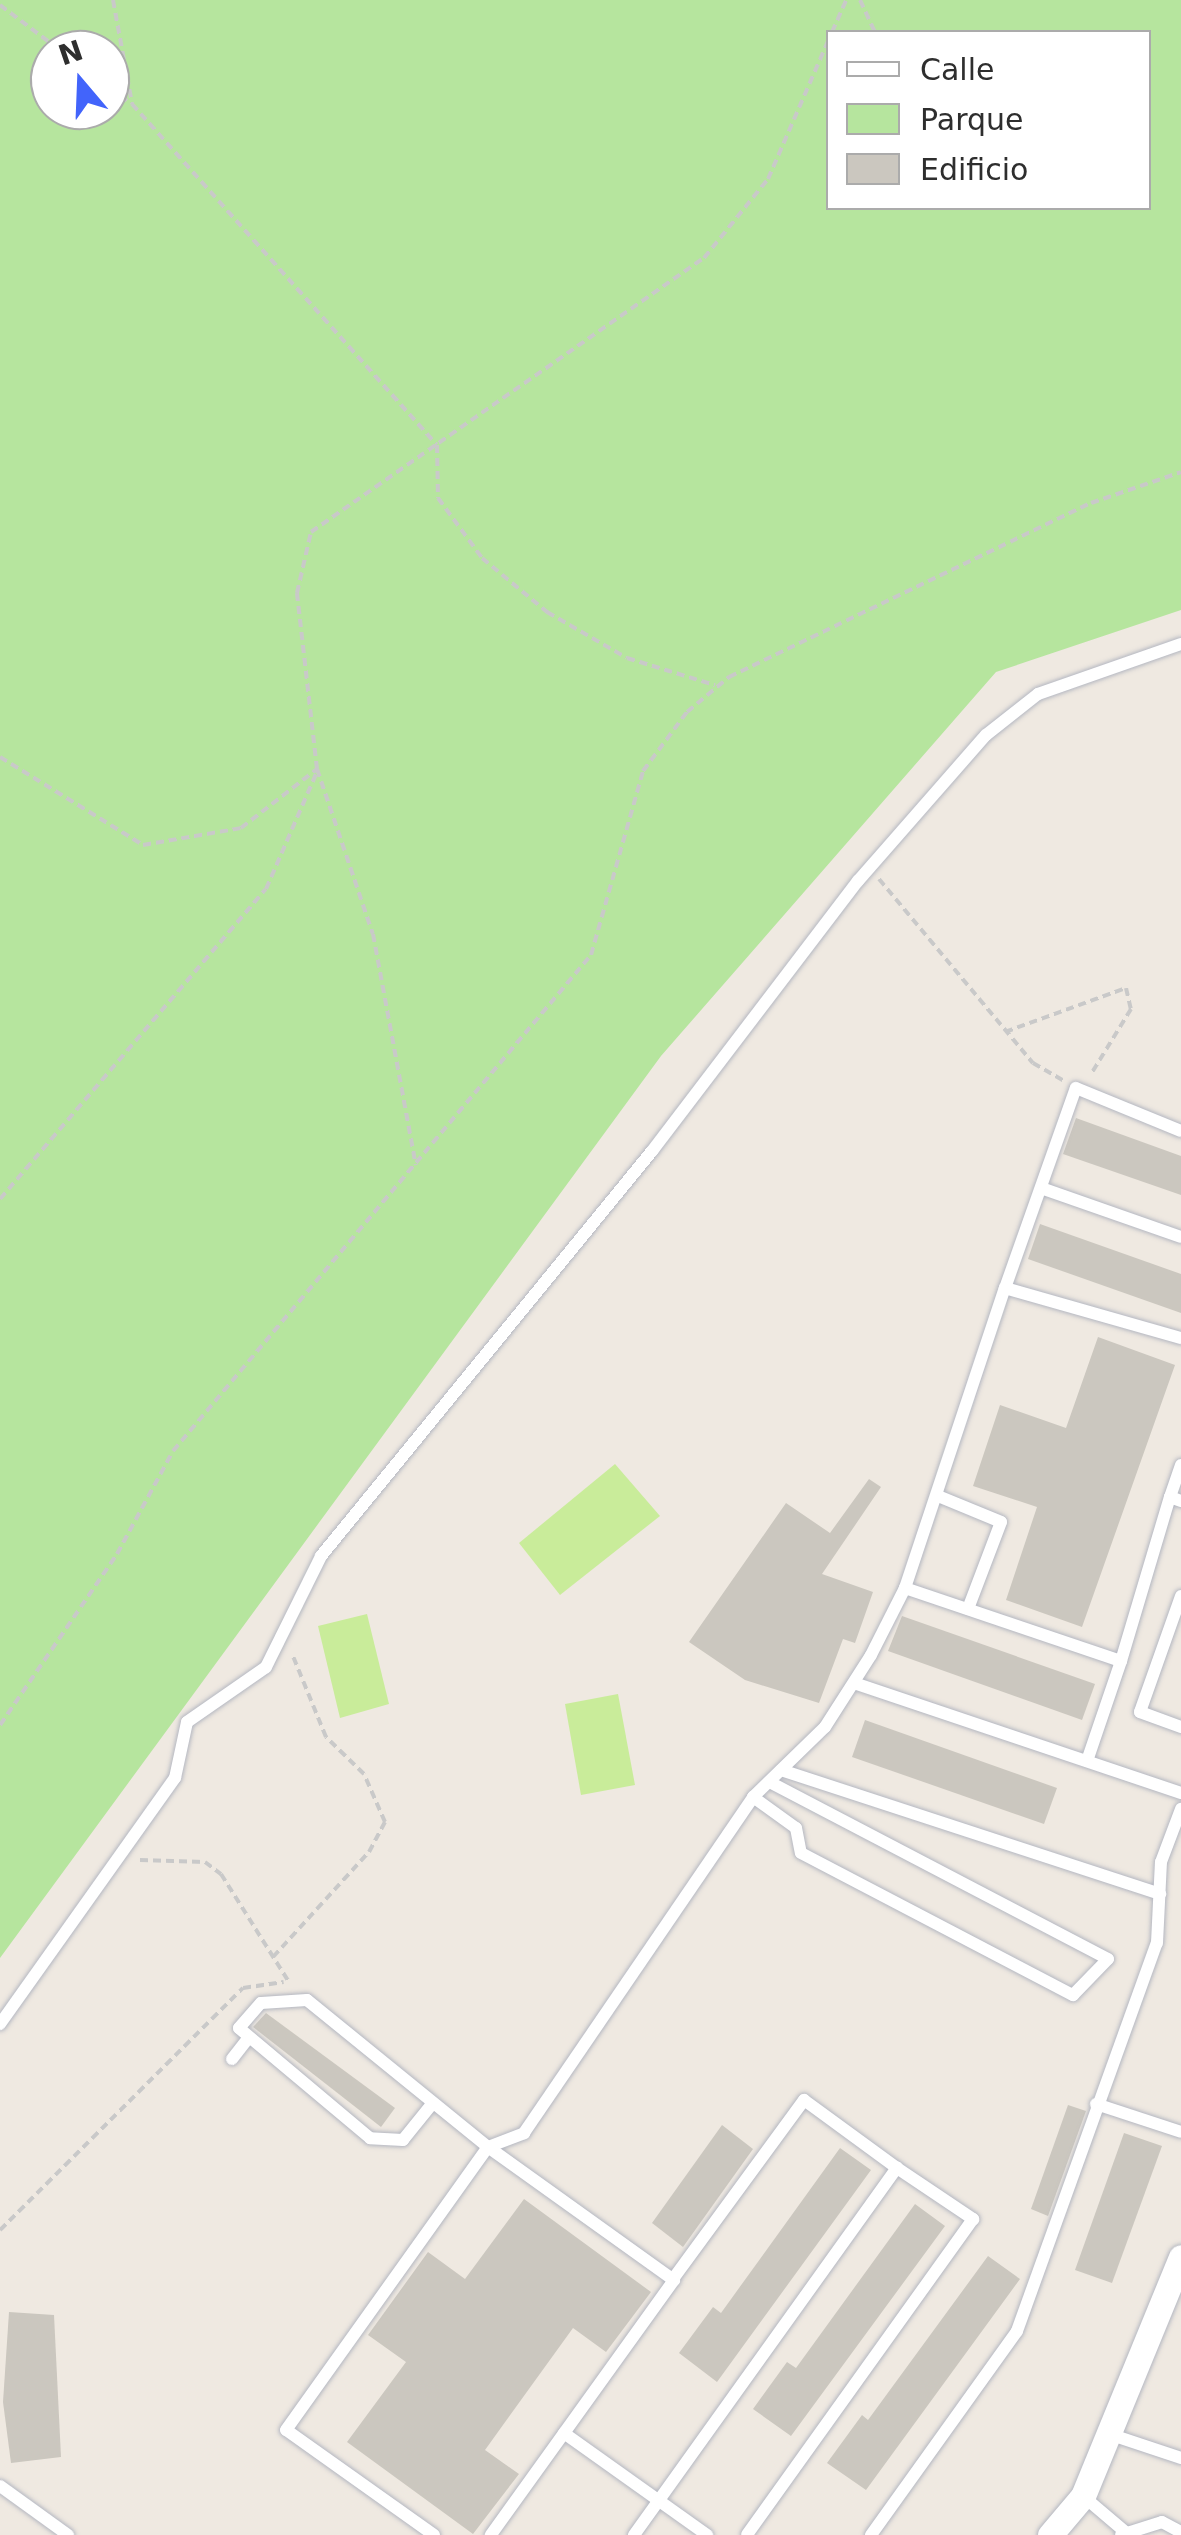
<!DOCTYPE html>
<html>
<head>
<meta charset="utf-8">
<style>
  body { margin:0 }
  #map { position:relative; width:1181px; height:2535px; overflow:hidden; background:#efe9e1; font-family:"DejaVu Sans",sans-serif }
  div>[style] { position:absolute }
  .green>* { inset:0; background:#b6e59e }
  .pitch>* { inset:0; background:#c9ec9a }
  .building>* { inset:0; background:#cbc7bf }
  .path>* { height:4px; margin-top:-2px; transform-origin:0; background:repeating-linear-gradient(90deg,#c9c9c9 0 8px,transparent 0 13px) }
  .roads { filter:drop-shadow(0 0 2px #b4b7c1) drop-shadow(0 0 2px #b4b7c1) }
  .lane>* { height:12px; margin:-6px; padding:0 6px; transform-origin:6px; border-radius:6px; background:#fff }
  .street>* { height:25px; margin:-12.5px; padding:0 12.5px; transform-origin:12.5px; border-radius:12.5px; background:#fff }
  span { translate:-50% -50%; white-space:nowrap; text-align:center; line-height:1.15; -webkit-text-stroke:8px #fff; paint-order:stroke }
  .legend { position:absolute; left:826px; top:30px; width:325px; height:180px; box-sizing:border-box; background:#fff; border:2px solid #ababab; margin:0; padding:12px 18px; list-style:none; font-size:30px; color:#2e2e2e }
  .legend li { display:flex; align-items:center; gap:20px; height:50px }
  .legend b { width:50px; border:2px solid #ababab }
  .north { position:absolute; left:30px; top:30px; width:100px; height:100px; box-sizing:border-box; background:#fff; border:2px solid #ababab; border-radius:50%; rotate:341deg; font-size:28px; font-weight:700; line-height:40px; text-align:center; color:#2e2e2e }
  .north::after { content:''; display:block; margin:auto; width:35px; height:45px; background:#4264fb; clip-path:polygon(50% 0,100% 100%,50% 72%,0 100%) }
</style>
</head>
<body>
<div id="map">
  <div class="green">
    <i style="clip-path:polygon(evenodd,0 0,1181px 0,1181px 610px,996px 672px,661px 1056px,0 1958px,0 0,1148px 32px,1148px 208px,828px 208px,828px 32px,1148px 32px,0 0,110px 50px,110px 110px,50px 110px,50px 50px,110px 50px)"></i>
  </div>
  <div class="pitch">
    <i style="clip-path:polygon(615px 1464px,660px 1516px,560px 1595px,519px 1543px)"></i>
    <i style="clip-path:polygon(367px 1614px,389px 1704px,340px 1718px,318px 1626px)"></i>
    <i style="clip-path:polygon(618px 1694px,635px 1785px,581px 1795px,565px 1704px)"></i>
  </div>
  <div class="building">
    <i style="clip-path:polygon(1076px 1118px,1181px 1156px,1181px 1195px,1063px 1154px)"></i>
    <i style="clip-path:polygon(1040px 1224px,1181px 1274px,1181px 1313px,1028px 1259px)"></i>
    <i style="clip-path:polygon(1098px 1337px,1175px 1365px,1082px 1627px,1006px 1600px,1037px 1507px,973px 1486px,1000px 1405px,1066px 1428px)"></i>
    <i style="clip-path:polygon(869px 1479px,881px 1487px,822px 1574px,873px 1592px,855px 1643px,843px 1639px,819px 1703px,745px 1680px,689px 1642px,786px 1503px,830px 1533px)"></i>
    <i style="clip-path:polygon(902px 1616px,1095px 1684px,1082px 1720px,888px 1651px)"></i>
    <i style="clip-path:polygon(865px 1720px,1057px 1788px,1044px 1824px,852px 1757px)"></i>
    <i style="clip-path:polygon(266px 2013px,395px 2108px,381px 2127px,253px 2027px)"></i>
    <i style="clip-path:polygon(1068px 2105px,1086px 2111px,1048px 2216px,1031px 2209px)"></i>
    <i style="clip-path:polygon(722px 2125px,753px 2149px,683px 2247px,652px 2223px)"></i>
    <i style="clip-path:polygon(1124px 2133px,1162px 2146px,1112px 2283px,1075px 2270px)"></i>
    <i style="clip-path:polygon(840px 2148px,871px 2170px,717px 2382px,679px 2353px,713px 2307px,721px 2313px)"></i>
    <i style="clip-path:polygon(524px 2199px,651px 2292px,606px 2352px,573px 2328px,485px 2450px,519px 2474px,473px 2534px,347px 2442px,406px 2362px,368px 2335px,428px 2252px,465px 2279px)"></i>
    <i style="clip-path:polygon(915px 2204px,945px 2226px,791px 2436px,753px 2409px,787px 2362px,796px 2368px)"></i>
    <i style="clip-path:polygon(988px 2256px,1020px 2279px,866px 2490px,827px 2463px,862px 2415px,868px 2420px)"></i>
    <i style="clip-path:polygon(9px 2312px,54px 2315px,61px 2457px,11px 2463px,3px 2402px)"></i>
  </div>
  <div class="path">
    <i style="left:113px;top:0;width:106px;rotate:79.6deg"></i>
    <i style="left:132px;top:104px;width:457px;rotate:48.2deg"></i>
    <i style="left:437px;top:445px;width:53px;rotate:88.9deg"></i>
    <i style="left:438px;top:498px;width:74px;rotate:53.7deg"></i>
    <i style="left:482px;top:558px;width:85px;rotate:39.7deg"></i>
    <i style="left:547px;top:612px;width:92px;rotate:29.9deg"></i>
    <i style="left:627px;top:658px;width:92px;rotate:17.1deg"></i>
    <i style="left:860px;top:0;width:35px;rotate:65deg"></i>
    <i style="left:0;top:5px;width:75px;rotate:36.9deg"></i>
    <i style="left:832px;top:32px;width:35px;rotate:-66deg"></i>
    <i style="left:110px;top:88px;width:25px;rotate:37deg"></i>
    <i style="left:0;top:757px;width:168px;rotate:31.6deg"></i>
    <i style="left:143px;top:845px;width:99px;rotate:-9.8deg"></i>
    <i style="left:241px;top:828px;width:96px;rotate:-37.8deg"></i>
    <i style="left:317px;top:769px;width:177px;rotate:-96.5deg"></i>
    <i style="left:297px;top:593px;width:63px;rotate:-77.1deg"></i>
    <i style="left:311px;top:532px;width:479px;rotate:-34.9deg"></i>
    <i style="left:704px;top:258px;width:102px;rotate:-51deg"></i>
    <i style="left:768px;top:179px;width:150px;rotate:-66.5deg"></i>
    <i style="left:317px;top:769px;width:174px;rotate:71.3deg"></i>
    <i style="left:373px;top:934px;width:235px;rotate:79.5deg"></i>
    <i style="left:879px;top:879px;width:240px;rotate:50.1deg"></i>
    <i style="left:1033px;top:1063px;width:36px;rotate:30deg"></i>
    <i style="left:1005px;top:1032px;width:129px;rotate:-20deg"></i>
    <i style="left:1126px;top:988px;width:22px;rotate:77deg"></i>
    <i style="left:1131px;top:1009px;width:76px;rotate:121.6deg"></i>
    <i style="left:0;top:1199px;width:408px;rotate:-49.4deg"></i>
    <i style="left:266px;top:889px;width:125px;rotate:-66.5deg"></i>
    <i style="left:0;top:1725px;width:207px;rotate:-55.6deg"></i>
    <i style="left:117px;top:1554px;width:117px;rotate:-61.5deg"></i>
    <i style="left:173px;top:1451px;width:649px;rotate:-49.88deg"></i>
    <i style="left:591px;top:955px;width:191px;rotate:-74.2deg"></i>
    <i style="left:643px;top:771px;width:74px;rotate:-53.3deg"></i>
    <i style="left:687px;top:712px;width:55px;rotate:-39.8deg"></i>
    <i style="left:729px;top:677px;width:402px;rotate:-25.7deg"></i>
    <i style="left:1091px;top:503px;width:95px;rotate:-19deg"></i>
    <i style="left:140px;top:1860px;width:65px;rotate:1.8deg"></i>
    <i style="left:205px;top:1862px;width:20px;rotate:37deg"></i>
    <i style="left:221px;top:1874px;width:128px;rotate:57.8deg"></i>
    <i style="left:273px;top:1957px;width:142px;rotate:-47.6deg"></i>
    <i style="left:369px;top:1852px;width:34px;rotate:-62deg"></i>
    <i style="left:385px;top:1822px;width:52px;rotate:-113.6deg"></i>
    <i style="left:364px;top:1774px;width:53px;rotate:-135.8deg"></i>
    <i style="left:326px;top:1737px;width:87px;rotate:-112.2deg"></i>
    <i style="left:0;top:2230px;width:343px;rotate:-44.9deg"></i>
    <i style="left:243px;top:1988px;width:41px;rotate:-8.3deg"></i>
  </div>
  <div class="roads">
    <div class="lane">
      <i style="left:1041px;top:1188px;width:148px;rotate:19.3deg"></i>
      <i style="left:1005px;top:1288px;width:212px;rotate:-70.5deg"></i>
      <i style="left:1076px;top:1088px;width:113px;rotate:22.3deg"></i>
      <i style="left:1181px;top:1465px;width:34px;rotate:109deg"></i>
      <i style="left:1170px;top:1497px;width:12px;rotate:20deg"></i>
      <i style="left:938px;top:1496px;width:68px;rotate:22.4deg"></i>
      <i style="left:1001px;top:1522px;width:93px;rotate:110.8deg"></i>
      <i style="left:905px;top:1588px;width:228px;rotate:18.7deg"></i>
      <i style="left:1121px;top:1661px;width:171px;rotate:-73.4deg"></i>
      <i style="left:1181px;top:1596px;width:123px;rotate:109.5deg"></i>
      <i style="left:1140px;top:1712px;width:44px;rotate:20.1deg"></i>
      <i style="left:854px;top:1683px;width:345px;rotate:18.6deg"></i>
      <i style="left:1087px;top:1761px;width:106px;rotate:-71.2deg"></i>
      <i style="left:781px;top:1770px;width:399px;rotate:18.1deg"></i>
      <i style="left:753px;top:1797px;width:53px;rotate:35.8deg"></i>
      <i style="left:796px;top:1828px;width:25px;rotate:79deg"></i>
      <i style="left:801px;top:1853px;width:307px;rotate:27.6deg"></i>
      <i style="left:1073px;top:1995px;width:50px;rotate:-45.8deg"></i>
      <i style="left:1108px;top:1959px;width:382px;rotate:-152.4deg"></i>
      <i style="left:0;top:2024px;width:302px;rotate:-54.6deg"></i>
      <i style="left:175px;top:1778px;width:57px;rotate:-77.9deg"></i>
      <i style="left:187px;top:1722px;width:96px;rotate:-34.8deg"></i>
      <i style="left:266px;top:1667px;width:124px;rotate:-63.6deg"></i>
      <i style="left:321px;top:1556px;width:523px;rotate:-50.74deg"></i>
      <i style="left:652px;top:1151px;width:340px;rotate:-52.7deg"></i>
      <i style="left:858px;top:881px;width:194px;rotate:-48.8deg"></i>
      <i style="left:986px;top:735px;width:66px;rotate:-38.3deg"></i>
      <i style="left:1038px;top:694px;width:151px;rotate:-19.3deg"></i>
      <i style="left:232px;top:2059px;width:23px;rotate:-52deg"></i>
      <i style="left:432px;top:2104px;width:46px;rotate:128.9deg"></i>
      <i style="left:403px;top:2140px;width:33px;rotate:-177deg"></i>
      <i style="left:370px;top:2138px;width:171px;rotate:-140deg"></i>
      <i style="left:239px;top:2028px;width:33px;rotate:-49deg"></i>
      <i style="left:261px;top:2003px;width:46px;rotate:-3.7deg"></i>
      <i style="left:307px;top:2000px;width:233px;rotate:39.1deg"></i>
      <i style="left:488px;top:2147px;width:39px;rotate:-21deg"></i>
      <i style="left:524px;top:2133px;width:407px;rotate:-55.7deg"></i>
      <i style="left:753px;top:1797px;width:100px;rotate:-44.2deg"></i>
      <i style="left:825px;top:1727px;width:85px;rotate:-57.4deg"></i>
      <i style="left:871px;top:1655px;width:75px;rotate:-63.1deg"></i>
      <i style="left:905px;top:1588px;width:316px;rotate:-71.6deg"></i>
      <i style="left:1005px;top:1288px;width:183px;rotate:15.9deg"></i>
      <i style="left:1096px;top:2104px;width:89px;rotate:18.2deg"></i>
      <i style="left:673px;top:2279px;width:222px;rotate:-53.8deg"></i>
      <i style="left:804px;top:2100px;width:115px;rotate:36.2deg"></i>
      <i style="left:564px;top:2433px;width:176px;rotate:35.5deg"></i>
      <i style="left:1109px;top:2434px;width:76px;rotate:18.4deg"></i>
      <i style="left:0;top:2486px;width:84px;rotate:35.8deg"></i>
      <i style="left:1083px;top:2496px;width:60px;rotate:40.3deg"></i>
      <i style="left:434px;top:2535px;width:181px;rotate:-144.6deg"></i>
      <i style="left:286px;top:2430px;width:348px;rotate:-54.5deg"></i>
      <i style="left:488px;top:2147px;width:229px;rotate:35.6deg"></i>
      <i style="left:674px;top:2280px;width:314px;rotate:125.7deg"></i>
      <i style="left:634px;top:2535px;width:452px;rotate:-54.4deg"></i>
      <i style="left:897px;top:2168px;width:92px;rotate:33.9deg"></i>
      <i style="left:973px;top:2219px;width:388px;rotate:125.6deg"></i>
      <i style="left:871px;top:2535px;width:251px;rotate:-54.4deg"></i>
      <i style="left:1017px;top:2331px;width:412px;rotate:-70.2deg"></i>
      <i style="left:1157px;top:1943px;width:81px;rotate:-87.2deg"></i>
      <i style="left:1161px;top:1862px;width:57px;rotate:-69.3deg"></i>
      <i style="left:1121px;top:2535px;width:43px;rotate:-17.6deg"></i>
      <i style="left:1162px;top:2522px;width:21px;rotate:28deg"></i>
    </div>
    <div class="street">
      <i style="left:1050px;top:2535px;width:51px;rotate:-49.8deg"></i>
      <i style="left:1083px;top:2496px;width:258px;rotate:-67.7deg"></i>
    </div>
  </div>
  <ul class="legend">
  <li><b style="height:12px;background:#fff"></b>Calle</li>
  <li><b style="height:28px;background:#b6e59e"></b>Parque</li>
  <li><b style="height:28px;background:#cbc7bf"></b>Edificio</li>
  </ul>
  <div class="north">N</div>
</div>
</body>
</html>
